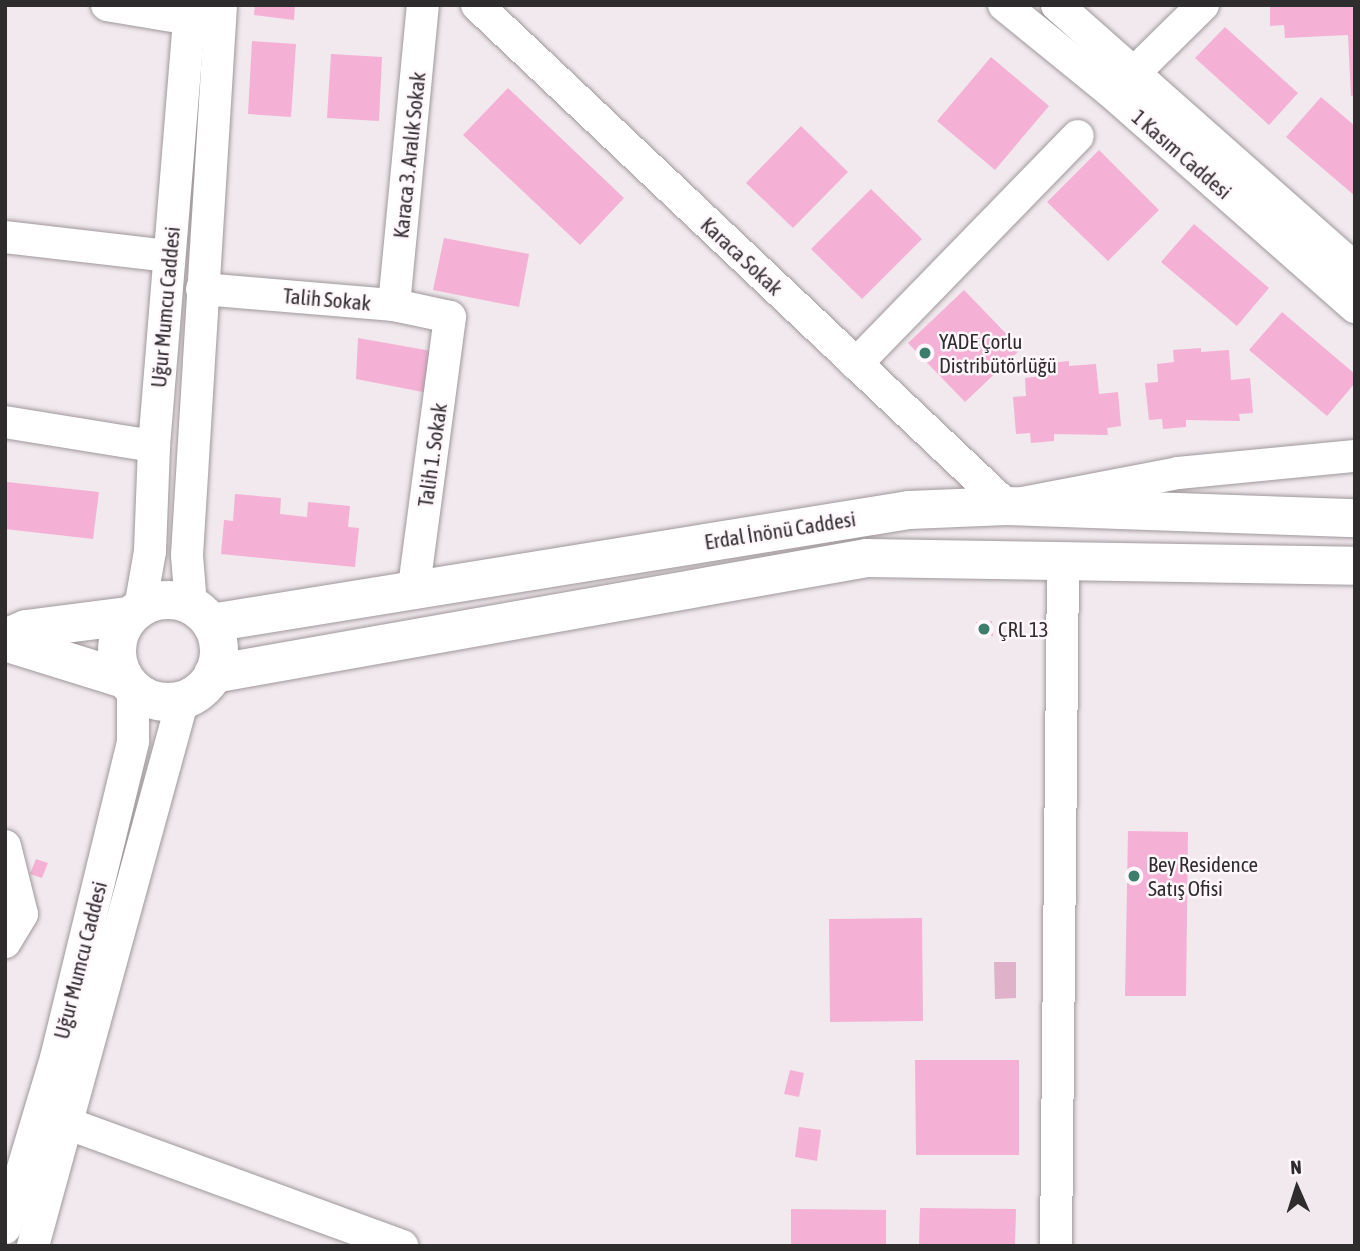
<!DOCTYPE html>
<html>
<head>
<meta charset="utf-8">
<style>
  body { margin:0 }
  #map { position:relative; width:1360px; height:1251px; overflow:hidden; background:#f1e9ed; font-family:"Asap Condensed",sans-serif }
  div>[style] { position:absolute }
  .green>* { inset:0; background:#e0b2ca }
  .building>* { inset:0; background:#f4b1d5 }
  .roads { filter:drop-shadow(0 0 2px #9f989b) drop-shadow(0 0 2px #9f989b) }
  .minor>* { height:32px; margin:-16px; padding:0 16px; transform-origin:16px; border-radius:16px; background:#fff }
  .major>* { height:38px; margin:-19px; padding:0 19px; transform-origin:19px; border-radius:19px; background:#fff }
  .major>.ring { margin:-19px; padding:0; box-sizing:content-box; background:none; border:38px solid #fff; border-radius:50% }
  .dots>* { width:19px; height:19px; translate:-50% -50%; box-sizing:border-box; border:4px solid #fff7fb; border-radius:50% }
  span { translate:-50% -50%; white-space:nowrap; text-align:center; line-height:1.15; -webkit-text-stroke:5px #fff7fb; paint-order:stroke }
  .street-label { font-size:21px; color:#2f2c2e }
  .poi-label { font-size:21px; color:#2f2c2e }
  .left { translate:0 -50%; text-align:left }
  .frame { position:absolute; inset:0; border:7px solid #2f2c2e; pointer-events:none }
  .north { position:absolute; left:1262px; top:1153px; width:70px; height:70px; -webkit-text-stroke:5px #fff7fb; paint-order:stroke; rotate:357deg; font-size:19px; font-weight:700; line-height:28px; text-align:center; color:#2f2c2e }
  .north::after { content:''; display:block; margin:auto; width:24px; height:32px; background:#2f2c2e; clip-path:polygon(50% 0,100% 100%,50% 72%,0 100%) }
</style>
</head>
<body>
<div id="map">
  <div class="green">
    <i style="clip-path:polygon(994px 962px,1016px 962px,1016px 998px,995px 999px)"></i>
  </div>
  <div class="building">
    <i style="clip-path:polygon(255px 5px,295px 5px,294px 20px,254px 15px)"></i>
    <i style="clip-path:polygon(1270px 5px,1355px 5px,1355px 95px,1351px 96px,1348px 35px,1285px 38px,1284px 25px,1270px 26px)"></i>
    <i style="clip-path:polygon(1225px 27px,1298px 93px,1269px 125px,1195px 58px)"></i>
    <i style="clip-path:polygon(252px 41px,296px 44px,291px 117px,248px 114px)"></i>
    <i style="clip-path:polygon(331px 54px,382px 57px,379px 121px,327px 118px)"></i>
    <i style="clip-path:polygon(991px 57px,1049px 106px,995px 170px,937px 121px)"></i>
    <i style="clip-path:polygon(508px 88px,624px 198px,580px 245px,463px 135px)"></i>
    <i style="clip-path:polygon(1321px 97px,1355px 126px,1355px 196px,1286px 137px)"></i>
    <i style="clip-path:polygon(801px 126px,848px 172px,793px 228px,746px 183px)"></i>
    <i style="clip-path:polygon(1099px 150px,1159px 210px,1108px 261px,1047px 202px)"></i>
    <i style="clip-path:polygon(871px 189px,922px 239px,862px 299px,811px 249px)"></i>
    <i style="clip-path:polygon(1194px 224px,1269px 288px,1237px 326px,1161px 262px)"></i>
    <i style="clip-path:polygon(444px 238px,529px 254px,519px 307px,433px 290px)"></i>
    <i style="clip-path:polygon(964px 290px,1021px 349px,965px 402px,908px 343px)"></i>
    <i style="clip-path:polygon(1282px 312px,1355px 374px,1355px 383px,1327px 416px,1249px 350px)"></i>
    <i style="clip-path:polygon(358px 338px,437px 352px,428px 393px,356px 379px)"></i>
    <i style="clip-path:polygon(1201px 348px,1201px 352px,1229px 350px,1231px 380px,1250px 378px,1253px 413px,1239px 414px,1240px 421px,1186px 420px,1186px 427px,1163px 429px,1162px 419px,1149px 420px,1145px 383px,1158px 382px,1157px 364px,1174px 362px,1173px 350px)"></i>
    <i style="clip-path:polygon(1069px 361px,1069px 366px,1096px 364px,1099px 394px,1118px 392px,1121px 426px,1107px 428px,1108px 435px,1054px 434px,1054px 441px,1031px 443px,1030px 433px,1016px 434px,1013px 397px,1026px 396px,1025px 378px,1042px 376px,1041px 364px)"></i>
    <i style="clip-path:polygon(7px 482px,99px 492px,93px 539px,5px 529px)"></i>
    <i style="clip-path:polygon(235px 494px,281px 498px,280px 514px,307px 517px,308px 502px,350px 506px,348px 527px,359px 528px,355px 567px,221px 554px,224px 520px,233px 521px)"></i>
    <i style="clip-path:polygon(992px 621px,993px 636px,977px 636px,976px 622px)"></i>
    <i style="clip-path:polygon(1128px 831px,1188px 832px,1186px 996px,1125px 996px)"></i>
    <i style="clip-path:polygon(36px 859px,48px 863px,42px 878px,30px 874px)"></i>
    <i style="clip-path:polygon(922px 918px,923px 1021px,830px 1022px,829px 919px)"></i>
    <i style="clip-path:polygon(915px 1060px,1019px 1060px,1019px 1155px,916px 1155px)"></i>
    <i style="clip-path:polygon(790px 1070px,804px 1073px,799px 1097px,784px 1094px)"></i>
    <i style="clip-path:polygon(799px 1127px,821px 1130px,817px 1161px,795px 1157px)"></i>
    <i style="clip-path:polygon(920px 1208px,1016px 1209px,1015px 1246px,919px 1246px)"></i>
    <i style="clip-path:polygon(791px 1209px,886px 1210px,886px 1246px,791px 1246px)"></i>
  </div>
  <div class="roads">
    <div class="minor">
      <i style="left:107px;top:5px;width:103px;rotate:9.5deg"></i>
      <i style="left:477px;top:5px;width:729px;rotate:43.39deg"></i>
      <i style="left:1007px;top:506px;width:174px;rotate:-10.9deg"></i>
      <i style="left:1178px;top:473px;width:178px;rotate:-5.5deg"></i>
      <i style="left:1004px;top:5px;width:136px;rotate:39.1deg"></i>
      <i style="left:1110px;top:91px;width:327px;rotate:41.4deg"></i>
      <i style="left:1057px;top:5px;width:398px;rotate:41.5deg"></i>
      <i style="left:1134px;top:73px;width:97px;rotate:-44.6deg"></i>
      <i style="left:5px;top:237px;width:165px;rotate:6.6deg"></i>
      <i style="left:202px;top:289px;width:193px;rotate:4.8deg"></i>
      <i style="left:394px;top:305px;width:57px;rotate:12.1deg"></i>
      <i style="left:450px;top:317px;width:278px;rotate:97.6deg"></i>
      <i style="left:394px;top:305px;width:301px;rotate:-84.5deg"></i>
      <i style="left:856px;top:364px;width:318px;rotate:-45.8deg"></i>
      <i style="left:5px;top:422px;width:151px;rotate:9.2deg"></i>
      <i style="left:191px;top:605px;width:50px;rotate:-94.6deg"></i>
      <i style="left:187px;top:555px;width:551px;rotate:-86.46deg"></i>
      <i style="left:140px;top:608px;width:58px;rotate:-80deg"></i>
      <i style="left:150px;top:551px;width:105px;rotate:-87.8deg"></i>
      <i style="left:154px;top:446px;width:442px;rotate:-85.3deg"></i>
      <i style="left:5px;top:846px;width:70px;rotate:76deg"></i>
      <i style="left:22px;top:914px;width:33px;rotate:121deg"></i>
      <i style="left:69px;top:1124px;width:355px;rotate:20.1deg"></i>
      <i style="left:5px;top:1228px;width:177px;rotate:-73.3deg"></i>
      <i style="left:56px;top:1058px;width:326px;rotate:-76.3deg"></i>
      <i style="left:133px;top:741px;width:52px;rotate:-90deg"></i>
      <i style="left:33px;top:1246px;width:567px;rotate:-74.67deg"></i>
      <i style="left:1056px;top:1246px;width:685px;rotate:-89.41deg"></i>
    </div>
    <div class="major">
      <i class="ring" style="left:117px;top:600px;width:64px;height:64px"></i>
      <i style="left:211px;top:623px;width:707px;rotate:-9.2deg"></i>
      <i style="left:909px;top:510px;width:98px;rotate:-2.3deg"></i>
      <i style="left:1007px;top:506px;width:348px;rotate:2deg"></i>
      <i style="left:5px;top:638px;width:23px;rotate:-23deg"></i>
      <i style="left:26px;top:629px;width:104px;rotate:-7.2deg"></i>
      <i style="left:5px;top:642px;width:125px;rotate:17.3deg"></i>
      <i style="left:213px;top:674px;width:664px;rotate:-10.06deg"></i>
      <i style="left:867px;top:558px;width:488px;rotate:0.9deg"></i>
    </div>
  </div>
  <div class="dots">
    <i style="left:925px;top:353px;background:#3c7d6c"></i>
    <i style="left:984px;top:629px;background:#3c7d6c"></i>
    <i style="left:1134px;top:876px;background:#3c7d6c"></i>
  </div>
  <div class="street-label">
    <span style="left:1182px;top:154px;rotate:41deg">1 Kasım Caddesi</span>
    <span style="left:409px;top:155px;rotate:-84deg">Karaca 3. Aralık Sokak</span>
    <span style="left:742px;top:256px;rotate:43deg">Karaca Sokak</span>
    <span style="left:327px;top:299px;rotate:5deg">Talih Sokak</span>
    <span style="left:165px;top:307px;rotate:-85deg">Uğur Mumcu Caddesi</span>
    <span style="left:432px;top:455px;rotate:-82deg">Talih 1. Sokak</span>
    <span style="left:780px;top:530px;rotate:-9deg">Erdal İnönü Caddesi</span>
    <span style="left:80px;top:960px;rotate:-76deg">Uğur Mumcu Caddesi</span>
  </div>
  <div class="poi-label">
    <span class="left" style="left:939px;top:353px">YADE Çorlu<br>Distribütörlüğü</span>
    <span class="left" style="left:998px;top:629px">ÇRL 13</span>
    <span class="left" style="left:1148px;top:876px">Bey Residence<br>Satış Ofisi</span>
  </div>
  <div class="frame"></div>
  <div class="north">N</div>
</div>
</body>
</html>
